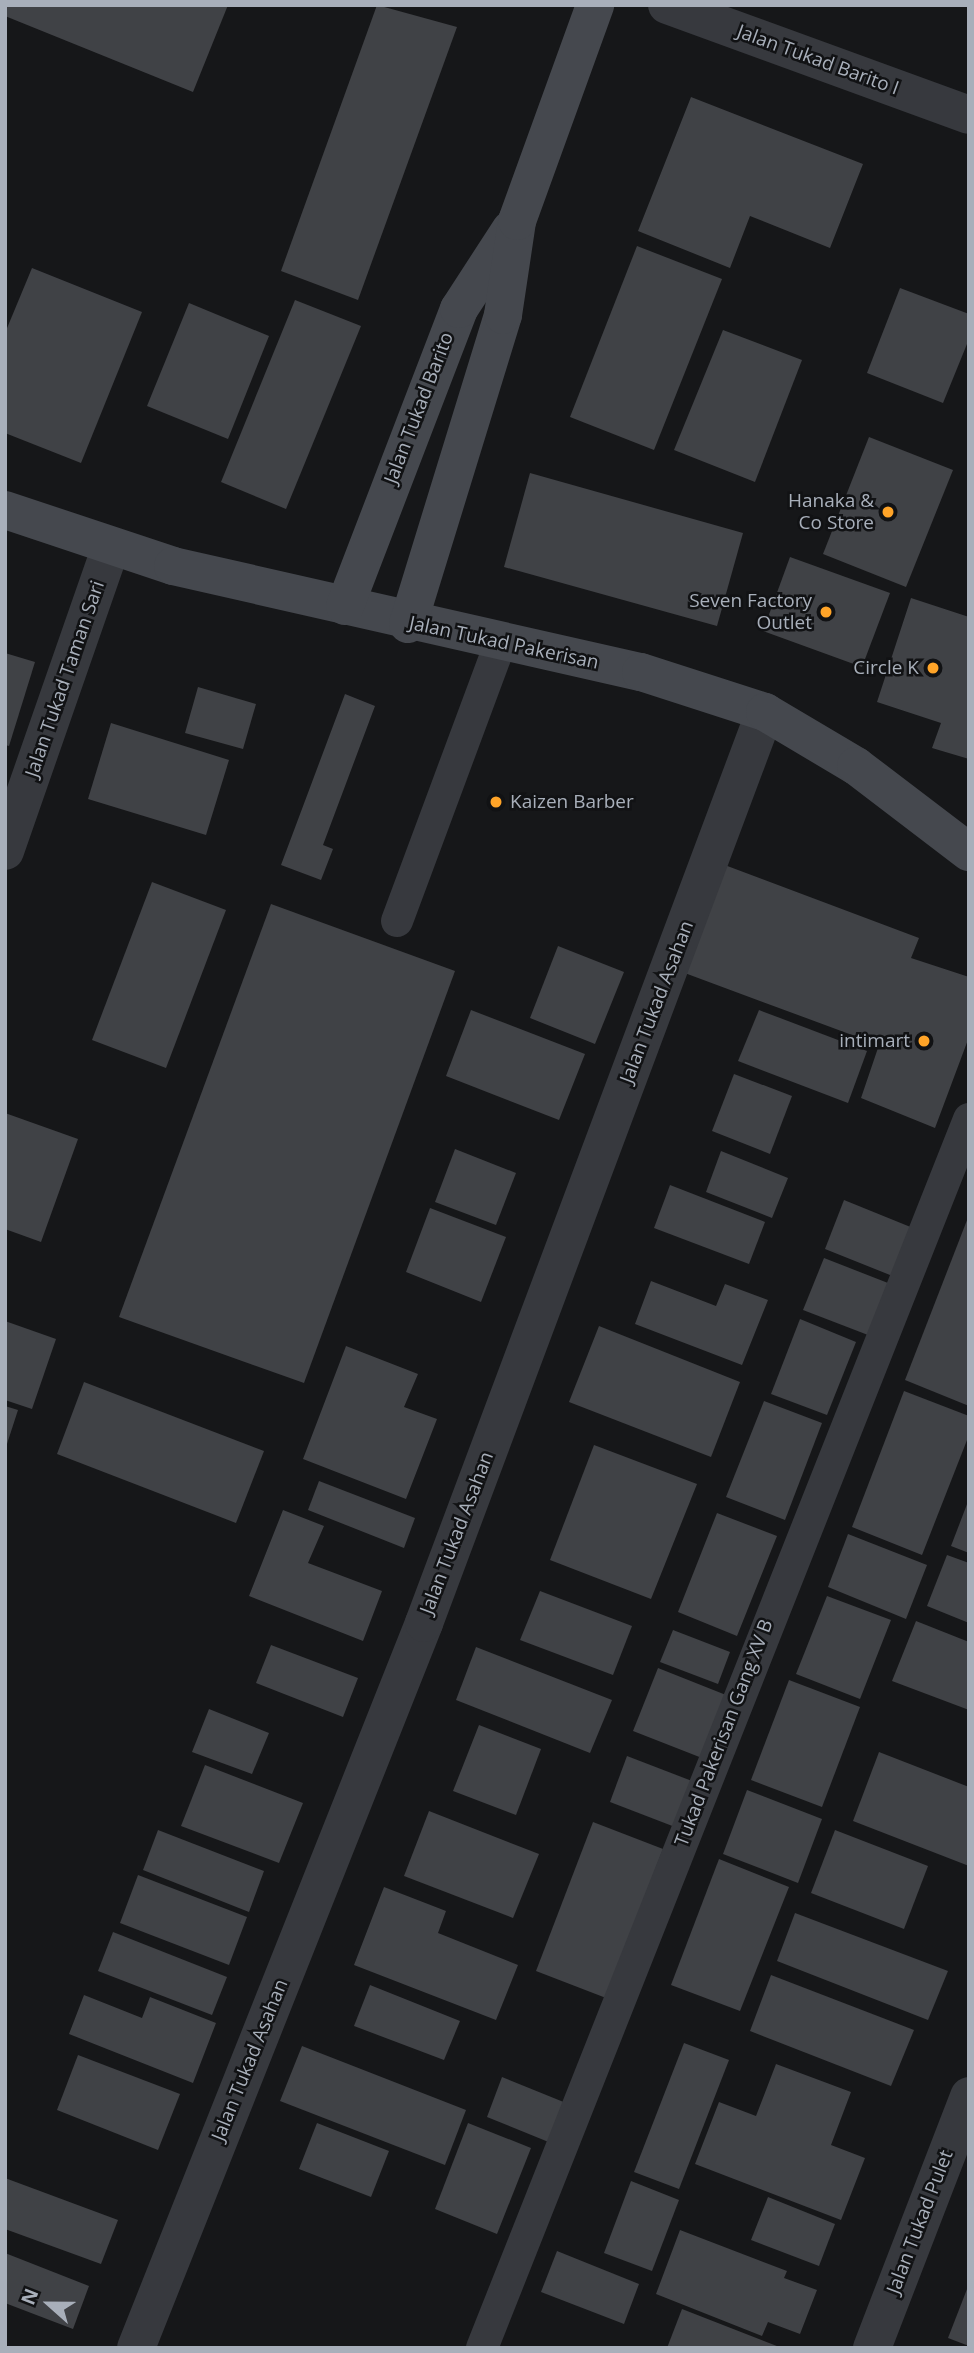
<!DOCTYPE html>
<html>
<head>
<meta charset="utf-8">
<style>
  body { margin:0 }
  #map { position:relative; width:974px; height:2353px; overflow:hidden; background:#161719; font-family:"Open Sans",sans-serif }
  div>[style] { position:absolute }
  .building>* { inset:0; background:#404246 }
  .lane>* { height:32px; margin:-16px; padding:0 16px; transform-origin:16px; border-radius:16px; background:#37393e }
  .street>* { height:38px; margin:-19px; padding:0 19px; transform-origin:19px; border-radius:19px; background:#37393e }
  .secondary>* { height:38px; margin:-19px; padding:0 19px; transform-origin:19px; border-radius:19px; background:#45484e }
  .dots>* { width:19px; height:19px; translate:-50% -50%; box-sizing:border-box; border:4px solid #111214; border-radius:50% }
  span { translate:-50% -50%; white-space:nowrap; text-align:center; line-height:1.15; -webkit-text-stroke:5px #111214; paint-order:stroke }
  .street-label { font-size:19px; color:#a8afba }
  .poi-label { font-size:19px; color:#a8afba }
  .right { translate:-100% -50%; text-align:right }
  .left { translate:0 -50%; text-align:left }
  .frame { position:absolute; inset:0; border:7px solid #a8afba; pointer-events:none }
  .north { position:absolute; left:14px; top:2269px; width:70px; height:70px; -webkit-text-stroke:5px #111214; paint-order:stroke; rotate:291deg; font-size:19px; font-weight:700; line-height:28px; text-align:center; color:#a8afba }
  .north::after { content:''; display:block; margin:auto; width:24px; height:32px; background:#a8afba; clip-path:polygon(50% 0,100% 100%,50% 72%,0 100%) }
</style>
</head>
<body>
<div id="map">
  <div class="building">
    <i style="clip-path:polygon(5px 5px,228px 5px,193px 92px,5px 16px)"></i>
    <i style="clip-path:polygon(377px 5px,457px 27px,358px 300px,281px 271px)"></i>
    <i style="clip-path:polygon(691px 97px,863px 164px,830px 248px,750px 216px,730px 268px,638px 231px)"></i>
    <i style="clip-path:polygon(637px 246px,722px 279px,654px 450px,570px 417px)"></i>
    <i style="clip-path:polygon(32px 268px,142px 312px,81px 463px,5px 433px,5px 333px)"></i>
    <i style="clip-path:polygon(900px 288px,969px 314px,969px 339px,943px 403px,867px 373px)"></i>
    <i style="clip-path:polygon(295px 300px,361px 326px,286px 509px,221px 482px)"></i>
    <i style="clip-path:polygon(189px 303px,269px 336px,228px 439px,147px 406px)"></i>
    <i style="clip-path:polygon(723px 330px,802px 360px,755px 482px,674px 450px)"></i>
    <i style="clip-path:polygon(869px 437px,953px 470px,906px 587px,823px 554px)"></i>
    <i style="clip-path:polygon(530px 473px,743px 533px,717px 626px,504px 567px)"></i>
    <i style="clip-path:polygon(790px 557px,890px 593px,862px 667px,763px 631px)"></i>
    <i style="clip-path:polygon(911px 598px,969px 617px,969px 759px,932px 748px,941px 723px,877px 702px)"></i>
    <i style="clip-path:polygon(5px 653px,35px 662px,9px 746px,5px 745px)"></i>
    <i style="clip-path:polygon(198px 687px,256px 704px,243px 749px,185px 733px)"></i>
    <i style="clip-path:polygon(345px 694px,375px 706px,323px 845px,333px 849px,321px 880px,281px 865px)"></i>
    <i style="clip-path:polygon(111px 723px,229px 760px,206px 835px,88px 799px)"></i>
    <i style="clip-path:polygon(722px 864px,919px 938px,911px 958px,969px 977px,969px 1037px,935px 1128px,861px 1098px,879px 1045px,682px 972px)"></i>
    <i style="clip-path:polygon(152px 882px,226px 910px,166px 1068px,92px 1040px)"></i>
    <i style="clip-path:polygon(271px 904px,455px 971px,304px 1383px,119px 1317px)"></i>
    <i style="clip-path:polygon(558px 946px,624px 972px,595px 1044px,530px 1018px)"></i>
    <i style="clip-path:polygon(471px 1010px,585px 1054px,559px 1120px,446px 1076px)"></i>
    <i style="clip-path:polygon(759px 1010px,867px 1051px,848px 1103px,738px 1061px)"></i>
    <i style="clip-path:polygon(734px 1074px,792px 1096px,770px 1154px,712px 1131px)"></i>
    <i style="clip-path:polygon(5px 1113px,78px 1139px,41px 1242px,5px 1229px)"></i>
    <i style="clip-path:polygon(455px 1149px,516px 1173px,496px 1225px,435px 1202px)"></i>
    <i style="clip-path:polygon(721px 1151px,788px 1178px,772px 1218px,706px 1192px)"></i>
    <i style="clip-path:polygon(670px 1185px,765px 1222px,749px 1264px,654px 1228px)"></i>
    <i style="clip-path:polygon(844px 1200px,913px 1228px,895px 1277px,825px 1249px)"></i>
    <i style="clip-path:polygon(430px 1208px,506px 1237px,481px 1302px,406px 1272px)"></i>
    <i style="clip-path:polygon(969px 1215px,969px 1406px,905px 1380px)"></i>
    <i style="clip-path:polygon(824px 1258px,888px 1283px,868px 1335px,803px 1310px)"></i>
    <i style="clip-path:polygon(651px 1281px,716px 1306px,725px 1284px,768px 1300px,742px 1365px,635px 1324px)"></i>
    <i style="clip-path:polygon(800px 1319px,856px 1342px,827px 1415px,771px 1394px)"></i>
    <i style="clip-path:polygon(5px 1321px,56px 1339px,32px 1409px,5px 1400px)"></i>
    <i style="clip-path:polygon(599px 1326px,740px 1382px,711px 1457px,569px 1402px)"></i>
    <i style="clip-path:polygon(346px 1346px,418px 1374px,404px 1407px,437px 1419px,406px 1499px,303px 1459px)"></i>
    <i style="clip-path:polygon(84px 1382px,264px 1451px,236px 1523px,57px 1454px)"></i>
    <i style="clip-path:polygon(904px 1391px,969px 1416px,969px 1435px,922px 1555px,852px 1527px)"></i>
    <i style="clip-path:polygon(764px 1401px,822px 1423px,785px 1520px,726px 1497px)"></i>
    <i style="clip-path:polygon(5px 1406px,18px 1410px,6px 1447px,5px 1447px)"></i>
    <i style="clip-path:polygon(594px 1445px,697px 1484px,651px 1599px,550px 1560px)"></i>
    <i style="clip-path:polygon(319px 1481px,415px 1518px,404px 1548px,308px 1510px)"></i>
    <i style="clip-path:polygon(969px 1499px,969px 1553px,951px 1546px)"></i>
    <i style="clip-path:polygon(283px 1510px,324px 1526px,308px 1563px,382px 1591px,363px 1641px,249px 1596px)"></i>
    <i style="clip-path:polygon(717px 1513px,777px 1536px,737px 1636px,678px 1612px)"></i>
    <i style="clip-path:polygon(848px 1534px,927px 1565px,906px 1619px,828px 1587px)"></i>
    <i style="clip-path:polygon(947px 1555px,969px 1563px,969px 1623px,927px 1606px)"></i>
    <i style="clip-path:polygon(540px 1591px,632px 1626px,613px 1675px,520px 1640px)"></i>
    <i style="clip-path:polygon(827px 1596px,891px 1620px,860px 1699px,796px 1674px)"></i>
    <i style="clip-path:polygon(916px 1621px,969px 1642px,969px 1710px,892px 1681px)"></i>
    <i style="clip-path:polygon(673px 1630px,730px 1652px,718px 1684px,660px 1662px)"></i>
    <i style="clip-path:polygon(271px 1645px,358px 1678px,343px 1717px,256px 1683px)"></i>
    <i style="clip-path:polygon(476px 1647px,612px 1700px,590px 1753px,456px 1700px)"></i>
    <i style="clip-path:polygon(658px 1668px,726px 1695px,702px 1758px,633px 1731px)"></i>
    <i style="clip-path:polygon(789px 1680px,860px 1707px,822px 1807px,751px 1780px)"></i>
    <i style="clip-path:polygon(209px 1709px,269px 1733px,252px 1774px,192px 1752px)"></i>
    <i style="clip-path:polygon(479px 1725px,541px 1749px,516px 1815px,453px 1791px)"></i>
    <i style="clip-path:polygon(879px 1752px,969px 1787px,969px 1866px,853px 1821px)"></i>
    <i style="clip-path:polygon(627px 1756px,692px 1781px,675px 1827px,610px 1802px)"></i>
    <i style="clip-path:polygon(205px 1765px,303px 1803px,279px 1863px,181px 1826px)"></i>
    <i style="clip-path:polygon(747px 1790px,822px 1819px,798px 1883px,723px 1854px)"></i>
    <i style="clip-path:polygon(429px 1811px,539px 1854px,513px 1918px,404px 1876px)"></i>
    <i style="clip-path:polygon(593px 1822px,663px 1849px,606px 1998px,536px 1971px)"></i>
    <i style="clip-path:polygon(158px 1830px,264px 1871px,249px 1912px,143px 1870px)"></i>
    <i style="clip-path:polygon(835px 1830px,928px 1866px,904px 1929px,811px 1893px)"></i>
    <i style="clip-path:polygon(719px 1859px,789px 1887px,740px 2011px,671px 1985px)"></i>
    <i style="clip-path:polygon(138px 1875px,247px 1917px,229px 1965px,120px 1923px)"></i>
    <i style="clip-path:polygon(384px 1887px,446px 1911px,438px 1933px,518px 1965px,496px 2020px,354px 1965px)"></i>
    <i style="clip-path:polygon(795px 1913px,948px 1971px,928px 2020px,777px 1961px)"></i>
    <i style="clip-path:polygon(113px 1932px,227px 1977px,212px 2015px,98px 1971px)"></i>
    <i style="clip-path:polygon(771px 1975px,914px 2030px,891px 2086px,750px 2031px)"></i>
    <i style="clip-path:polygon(370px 1985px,460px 2021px,444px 2060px,354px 2026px)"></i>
    <i style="clip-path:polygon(84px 1995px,142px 2018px,150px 1997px,216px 2023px,193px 2083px,69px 2034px)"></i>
    <i style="clip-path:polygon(684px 2043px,729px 2060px,679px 2189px,634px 2172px)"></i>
    <i style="clip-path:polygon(302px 2046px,466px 2110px,445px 2165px,280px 2101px)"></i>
    <i style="clip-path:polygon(78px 2055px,180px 2094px,158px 2150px,57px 2110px)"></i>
    <i style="clip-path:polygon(776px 2064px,851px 2092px,831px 2145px,865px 2158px,841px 2220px,695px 2164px,719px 2102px,756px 2116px)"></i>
    <i style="clip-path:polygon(502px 2077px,566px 2103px,551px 2143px,487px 2117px)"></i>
    <i style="clip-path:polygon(317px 2123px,389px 2151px,371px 2197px,299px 2169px)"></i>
    <i style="clip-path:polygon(468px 2123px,531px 2148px,497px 2234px,435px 2209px)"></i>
    <i style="clip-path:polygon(5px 2178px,118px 2220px,101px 2264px,5px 2229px)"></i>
    <i style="clip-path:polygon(631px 2181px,679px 2200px,652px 2271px,604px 2253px)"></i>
    <i style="clip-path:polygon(768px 2197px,835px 2224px,819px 2266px,751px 2240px)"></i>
    <i style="clip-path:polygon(680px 2230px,787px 2271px,784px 2278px,817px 2290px,800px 2334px,768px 2322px,762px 2336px,656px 2294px)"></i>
    <i style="clip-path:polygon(557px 2251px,639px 2284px,624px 2324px,541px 2292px)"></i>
    <i style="clip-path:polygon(5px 2253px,89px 2286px,73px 2329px,5px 2303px)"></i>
    <i style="clip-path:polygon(969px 2284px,969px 2346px,948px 2338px)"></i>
    <i style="clip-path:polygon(682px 2309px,782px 2348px,667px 2348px)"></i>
  </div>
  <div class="lane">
    <i style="left:397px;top:921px;width:296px;rotate:-69.6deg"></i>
    <i style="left:482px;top:2348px;width:1322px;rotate:-68.38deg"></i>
  </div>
  <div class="street">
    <i style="left:667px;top:5px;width:321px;rotate:20deg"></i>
    <i style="left:5px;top:851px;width:323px;rotate:-70.8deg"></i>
    <i style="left:136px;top:2348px;width:780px;rotate:-68.33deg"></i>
    <i style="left:424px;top:1623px;width:973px;rotate:-69.48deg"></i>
    <i style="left:872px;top:2348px;width:270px;rotate:-68.9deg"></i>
  </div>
  <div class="secondary">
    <i style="left:5px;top:510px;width:177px;rotate:18.4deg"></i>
    <i style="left:173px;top:566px;width:480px;rotate:12.8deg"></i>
    <i style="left:641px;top:672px;width:130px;rotate:17.9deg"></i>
    <i style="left:765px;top:712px;width:106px;rotate:30.7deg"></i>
    <i style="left:856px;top:766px;width:142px;rotate:37.3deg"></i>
    <i style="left:345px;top:606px;width:318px;rotate:-69deg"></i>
    <i style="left:459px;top:309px;width:95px;rotate:-57deg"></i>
    <i style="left:408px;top:624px;width:323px;rotate:-72.9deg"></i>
    <i style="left:503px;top:315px;width:95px;rotate:-81.5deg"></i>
    <i style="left:517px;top:221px;width:230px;rotate:-70.1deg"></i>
  </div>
  <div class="dots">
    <i style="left:888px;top:512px;background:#ffa428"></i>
    <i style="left:826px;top:612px;background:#ffa428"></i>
    <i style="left:933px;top:668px;background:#ffa428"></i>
    <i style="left:496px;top:802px;background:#ffa428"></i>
    <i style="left:924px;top:1041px;background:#ffa428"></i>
  </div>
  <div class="street-label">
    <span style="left:818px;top:60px;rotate:20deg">Jalan Tukad Barito I</span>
    <span style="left:419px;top:408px;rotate:-69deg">Jalan Tukad Barito</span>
    <span style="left:504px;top:643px;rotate:12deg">Jalan Tukad Pakerisan</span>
    <span style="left:65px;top:679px;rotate:-71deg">Jalan Tukad Taman Sari</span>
    <span style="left:657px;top:1002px;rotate:-69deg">Jalan Tukad Asahan</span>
    <span style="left:457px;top:1533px;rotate:-69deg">Jalan Tukad Asahan</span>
    <span style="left:724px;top:1733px;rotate:-69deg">Tukad Pakerisan Gang XV B</span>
    <span style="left:250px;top:2060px;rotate:-68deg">Jalan Tukad Asahan</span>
    <span style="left:920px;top:2222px;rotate:-69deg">Jalan Tukad Pulet</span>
  </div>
  <div class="poi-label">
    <span class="right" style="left:874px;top:512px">Hanaka &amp;<br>Co Store</span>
    <span class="right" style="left:812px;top:612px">Seven Factory<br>Outlet</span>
    <span class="right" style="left:919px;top:668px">Circle K</span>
    <span class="left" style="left:510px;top:802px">Kaizen Barber</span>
    <span class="right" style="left:910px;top:1041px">intimart</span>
  </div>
  <div class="frame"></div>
  <div class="north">N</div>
</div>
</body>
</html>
